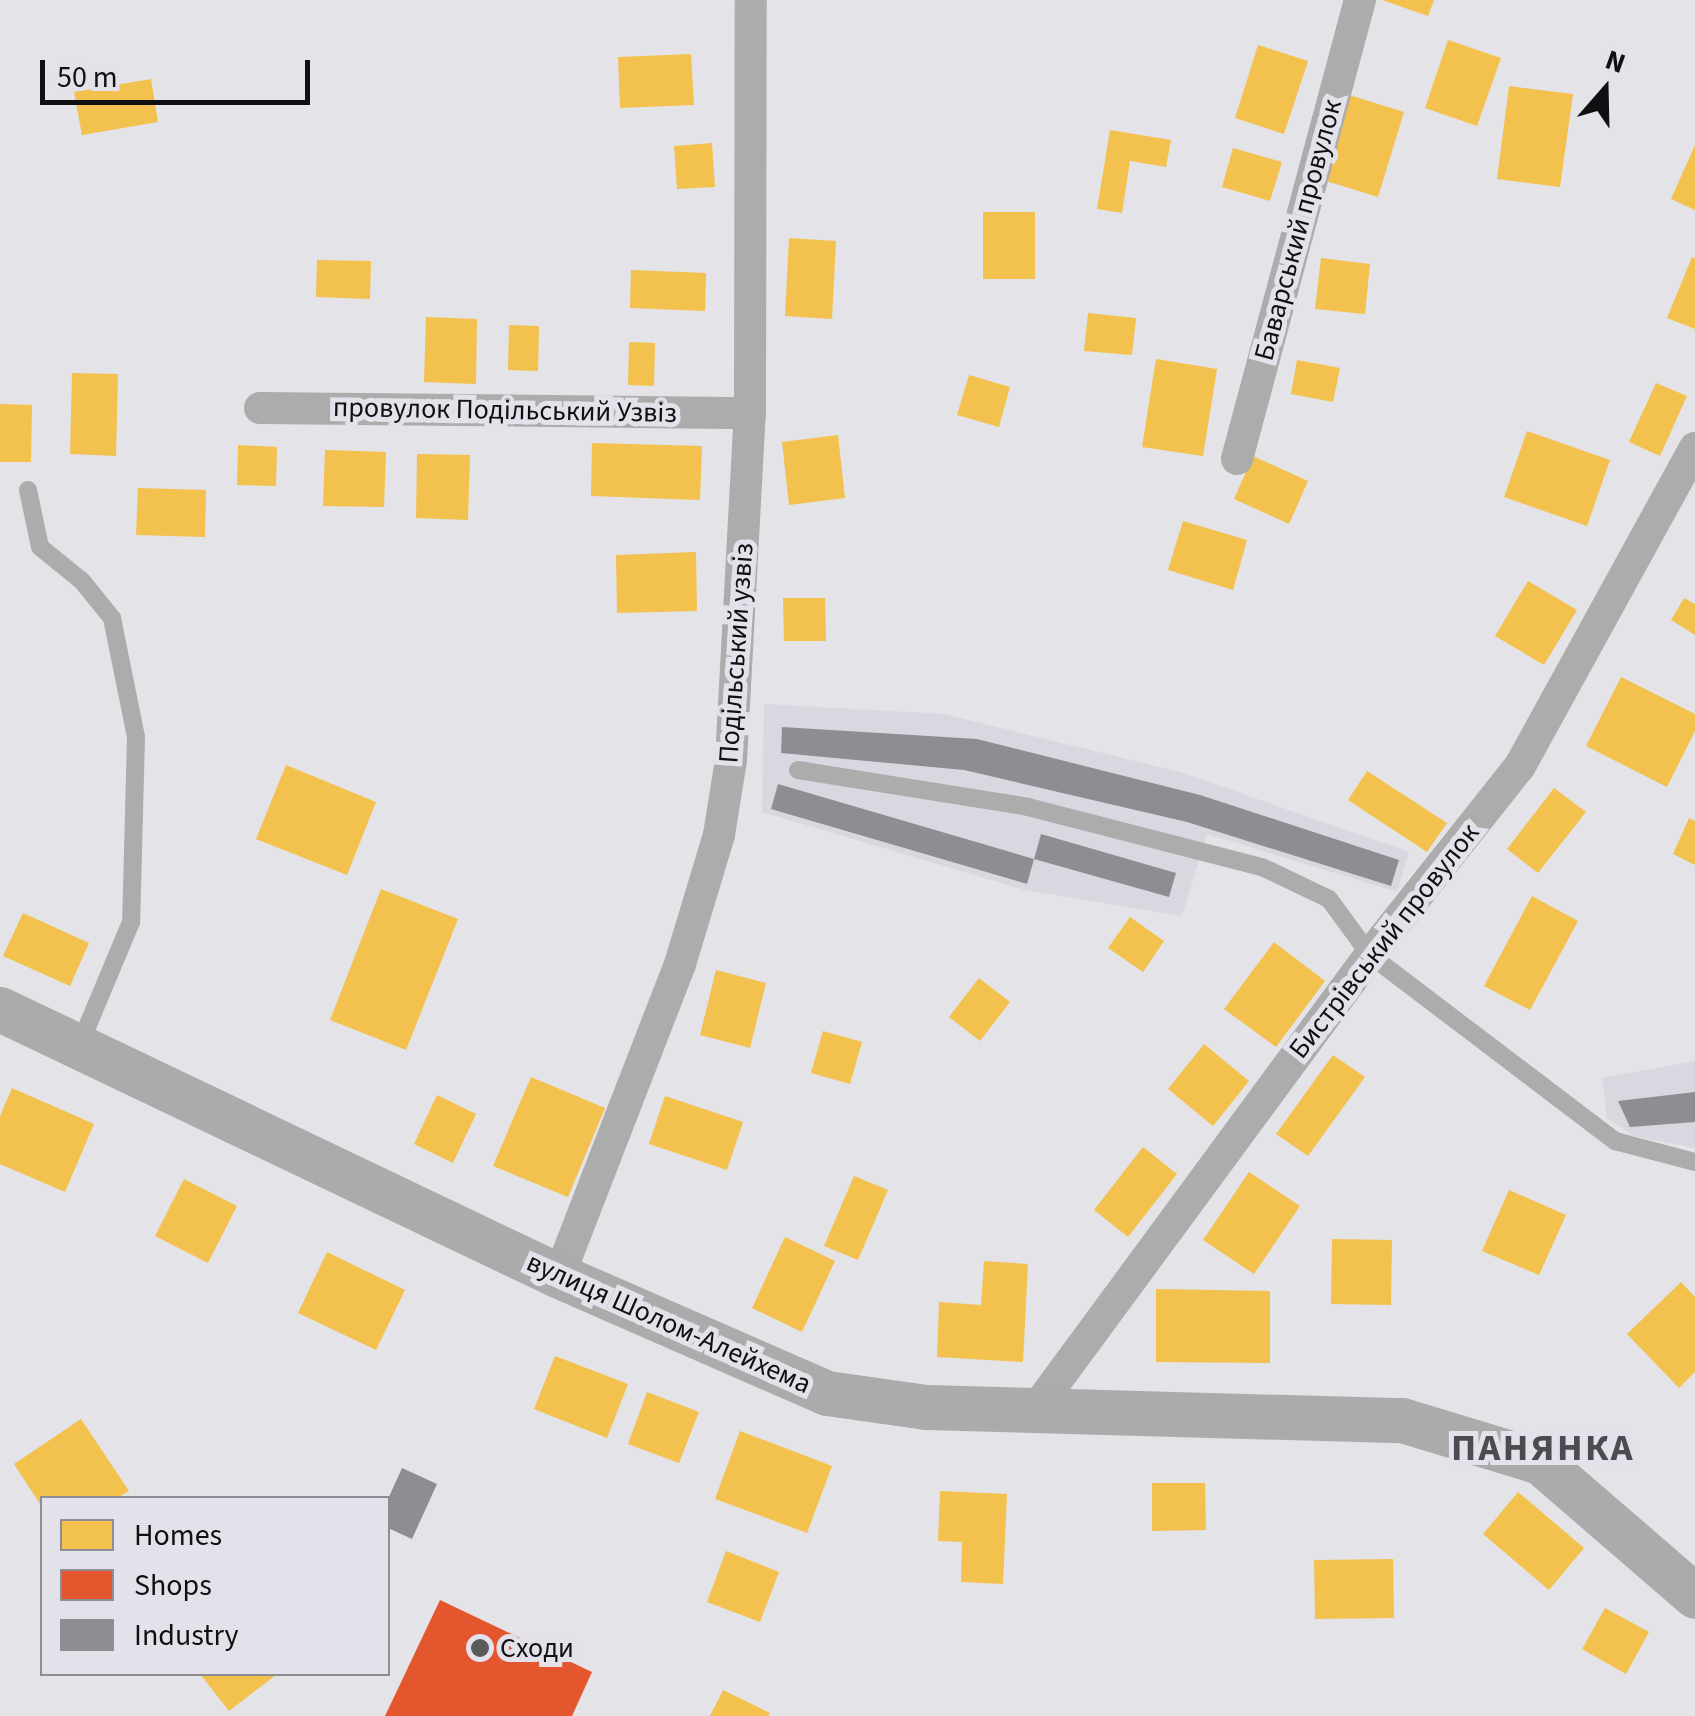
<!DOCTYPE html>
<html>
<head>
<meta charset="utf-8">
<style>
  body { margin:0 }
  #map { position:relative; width:1695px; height:1716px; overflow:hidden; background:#e4e3e7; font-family:"Source Sans 3",sans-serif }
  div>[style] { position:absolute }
  .built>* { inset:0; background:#dad7e1 }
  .homes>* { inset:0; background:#f2c14e }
  .shops>* { inset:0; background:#e4572e }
  .industry>* { inset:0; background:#8d8d92 }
  .service>* { height:18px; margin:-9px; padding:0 9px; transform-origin:9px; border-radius:9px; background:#acacac }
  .minor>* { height:32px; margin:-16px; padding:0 16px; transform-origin:16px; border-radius:16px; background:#acacac }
  .secondary>* { height:45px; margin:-22.5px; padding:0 22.5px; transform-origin:22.5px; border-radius:22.5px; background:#ababac }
  .dots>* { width:28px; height:28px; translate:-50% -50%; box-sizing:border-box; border:5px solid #e3e1e9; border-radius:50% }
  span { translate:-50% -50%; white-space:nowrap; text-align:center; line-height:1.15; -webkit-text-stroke:10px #e3e1e9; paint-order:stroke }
  .street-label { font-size:28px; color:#101012 }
  .poi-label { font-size:28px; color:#101012 }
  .left { translate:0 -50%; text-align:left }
  .district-label { font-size:38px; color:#4d4b52; font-weight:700; letter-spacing:2.5px }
  .legend { position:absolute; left:40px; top:1496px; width:350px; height:180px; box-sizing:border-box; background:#e3e1e9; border:2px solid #8f8d93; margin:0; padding:12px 18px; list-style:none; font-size:30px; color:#101012 }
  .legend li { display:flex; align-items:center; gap:20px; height:50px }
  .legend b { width:50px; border:2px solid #8f8d93 }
  .north { position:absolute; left:1555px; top:40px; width:100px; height:100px; -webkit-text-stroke:8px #e3e1e9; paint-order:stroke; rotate:20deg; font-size:28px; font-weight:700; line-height:40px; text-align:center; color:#101012 }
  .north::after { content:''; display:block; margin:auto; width:35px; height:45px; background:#101012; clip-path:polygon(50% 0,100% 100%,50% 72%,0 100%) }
  .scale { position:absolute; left:40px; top:60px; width:270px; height:45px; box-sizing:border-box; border:5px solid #101012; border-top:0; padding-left:12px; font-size:30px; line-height:35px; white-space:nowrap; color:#101012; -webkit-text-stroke:8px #e3e1e9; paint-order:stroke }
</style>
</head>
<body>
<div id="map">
  <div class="built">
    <i style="clip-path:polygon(764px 704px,944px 714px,1183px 773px,1409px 852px,1397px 892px,1207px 834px,1182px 916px,1025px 890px,762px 812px)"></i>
    <i style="clip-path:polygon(1695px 1061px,1695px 1148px,1634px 1136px,1607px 1118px,1602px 1078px)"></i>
  </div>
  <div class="homes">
    <i style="clip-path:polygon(1382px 0,1434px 0,1428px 16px)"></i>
    <i style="clip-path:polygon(1448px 40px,1501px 58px,1477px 126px,1425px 108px)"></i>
    <i style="clip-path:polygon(1258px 45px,1308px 61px,1284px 134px,1235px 118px)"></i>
    <i style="clip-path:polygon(691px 54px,694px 105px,620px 108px,618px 57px)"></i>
    <i style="clip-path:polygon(151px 79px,158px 122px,82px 135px,74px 92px)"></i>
    <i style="clip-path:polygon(1509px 86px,1573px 94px,1560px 187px,1497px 179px)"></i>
    <i style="clip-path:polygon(1349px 95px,1404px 112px,1378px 197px,1323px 180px)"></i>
    <i style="clip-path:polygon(1110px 130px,1171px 140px,1166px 167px,1130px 161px,1122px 213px,1097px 209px)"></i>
    <i style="clip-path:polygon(712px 143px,715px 187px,677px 189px,674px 146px)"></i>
    <i style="clip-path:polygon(1695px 145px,1695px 210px,1671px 199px)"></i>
    <i style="clip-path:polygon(1233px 148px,1282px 162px,1270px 201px,1222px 187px)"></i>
    <i style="clip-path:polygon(983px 212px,1035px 212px,1035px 279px,983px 279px)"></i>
    <i style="clip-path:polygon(789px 238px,836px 241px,832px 319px,785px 316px)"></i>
    <i style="clip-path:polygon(1692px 257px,1695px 258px,1695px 329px,1667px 318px)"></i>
    <i style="clip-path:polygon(1321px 258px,1370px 264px,1365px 314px,1315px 309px)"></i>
    <i style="clip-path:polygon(317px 260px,371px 261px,370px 299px,316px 297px)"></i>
    <i style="clip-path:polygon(631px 270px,706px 273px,705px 311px,630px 308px)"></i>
    <i style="clip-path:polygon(1088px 313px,1136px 318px,1132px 355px,1084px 351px)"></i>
    <i style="clip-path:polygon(426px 317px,477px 319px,476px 384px,424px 382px)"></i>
    <i style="clip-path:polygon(509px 325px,539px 326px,538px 371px,508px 370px)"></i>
    <i style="clip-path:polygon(629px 342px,655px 343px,654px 386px,628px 385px)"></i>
    <i style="clip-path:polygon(1156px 359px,1217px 369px,1203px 456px,1142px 447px)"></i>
    <i style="clip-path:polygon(1297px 360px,1340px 368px,1333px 402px,1291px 394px)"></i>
    <i style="clip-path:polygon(72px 373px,118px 374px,116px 456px,70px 454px)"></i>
    <i style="clip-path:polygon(969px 375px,1010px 387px,999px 427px,957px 415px)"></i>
    <i style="clip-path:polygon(1656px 383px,1687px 396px,1660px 456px,1629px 442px)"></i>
    <i style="clip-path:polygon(0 404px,32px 405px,31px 462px,0 462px)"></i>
    <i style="clip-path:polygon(1527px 431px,1610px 460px,1587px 526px,1504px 497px)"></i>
    <i style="clip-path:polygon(838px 435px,845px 498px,789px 505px,782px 442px)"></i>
    <i style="clip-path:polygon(592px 443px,702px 446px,700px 500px,591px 496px)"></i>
    <i style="clip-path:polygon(238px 445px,277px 447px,276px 486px,237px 485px)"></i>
    <i style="clip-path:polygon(325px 450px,386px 452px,384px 507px,323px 506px)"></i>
    <i style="clip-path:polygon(417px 454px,470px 455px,468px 520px,416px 518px)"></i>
    <i style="clip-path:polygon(1253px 456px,1308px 481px,1289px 524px,1234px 499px)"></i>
    <i style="clip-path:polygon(138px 488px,206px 490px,205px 537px,136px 535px)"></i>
    <i style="clip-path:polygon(1183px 521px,1247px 540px,1233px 590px,1168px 570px)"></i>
    <i style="clip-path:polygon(696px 552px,697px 611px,617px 613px,616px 555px)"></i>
    <i style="clip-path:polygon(1528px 581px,1577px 610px,1544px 665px,1495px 636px)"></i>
    <i style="clip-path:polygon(783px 598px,825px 598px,826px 641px,784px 641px)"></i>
    <i style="clip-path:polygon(1684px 598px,1695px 604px,1695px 635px,1671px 620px)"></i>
    <i style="clip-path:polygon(1621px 677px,1695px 714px,1695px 731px,1667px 787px,1586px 746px)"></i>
    <i style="clip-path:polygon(286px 765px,376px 802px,347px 875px,256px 839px)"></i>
    <i style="clip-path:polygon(1367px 771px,1447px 823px,1427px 852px,1348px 800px)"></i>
    <i style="clip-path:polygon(1554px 788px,1586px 812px,1538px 873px,1507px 849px)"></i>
    <i style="clip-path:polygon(1689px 818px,1695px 821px,1695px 865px,1673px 854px)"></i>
    <i style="clip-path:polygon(381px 889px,458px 919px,406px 1050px,330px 1020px)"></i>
    <i style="clip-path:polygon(1532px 896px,1578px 921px,1530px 1010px,1484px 986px)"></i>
    <i style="clip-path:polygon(23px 913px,89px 943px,70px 986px,3px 956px)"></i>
    <i style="clip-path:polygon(1130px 917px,1164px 941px,1143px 972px,1108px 948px)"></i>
    <i style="clip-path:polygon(1274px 942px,1325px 981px,1276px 1047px,1224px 1009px)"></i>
    <i style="clip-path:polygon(716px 970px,766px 983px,750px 1048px,700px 1035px)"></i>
    <i style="clip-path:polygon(979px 978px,1010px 1002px,980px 1041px,949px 1017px)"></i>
    <i style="clip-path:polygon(823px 1031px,862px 1042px,850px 1084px,811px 1073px)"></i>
    <i style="clip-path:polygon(1204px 1044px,1249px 1081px,1213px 1126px,1168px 1089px)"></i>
    <i style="clip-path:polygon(1333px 1055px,1365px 1077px,1308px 1156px,1276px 1134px)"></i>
    <i style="clip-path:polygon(531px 1077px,605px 1108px,568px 1197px,493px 1166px)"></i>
    <i style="clip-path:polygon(12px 1088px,94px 1124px,65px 1192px,0 1164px,0 1116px)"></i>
    <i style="clip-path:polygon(437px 1095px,476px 1114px,453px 1163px,414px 1144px)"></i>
    <i style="clip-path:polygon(665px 1096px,743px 1122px,727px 1170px,649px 1144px)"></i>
    <i style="clip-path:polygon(1143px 1147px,1177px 1174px,1128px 1237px,1094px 1210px)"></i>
    <i style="clip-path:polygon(1249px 1172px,1300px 1206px,1254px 1274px,1203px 1240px)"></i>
    <i style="clip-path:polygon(854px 1176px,888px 1190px,858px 1260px,824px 1246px)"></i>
    <i style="clip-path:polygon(184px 1179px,237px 1206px,208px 1263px,155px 1236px)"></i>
    <i style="clip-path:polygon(1509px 1190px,1566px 1215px,1539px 1275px,1482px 1251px)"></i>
    <i style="clip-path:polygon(785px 1237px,835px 1261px,802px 1332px,752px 1308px)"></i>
    <i style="clip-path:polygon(1332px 1239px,1392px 1240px,1391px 1305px,1331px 1304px)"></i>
    <i style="clip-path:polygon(327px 1252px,405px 1290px,376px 1350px,298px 1313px)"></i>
    <i style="clip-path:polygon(984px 1261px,1028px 1264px,1023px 1362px,937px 1357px,939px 1302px,981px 1305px)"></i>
    <i style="clip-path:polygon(1681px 1282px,1695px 1297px,1695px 1372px,1679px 1388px,1627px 1334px)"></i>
    <i style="clip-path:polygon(1156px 1289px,1270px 1291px,1270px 1363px,1156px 1362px)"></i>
    <i style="clip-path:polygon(555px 1356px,628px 1384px,607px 1438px,534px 1409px)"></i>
    <i style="clip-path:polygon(647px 1392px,699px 1412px,679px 1463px,628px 1444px)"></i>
    <i style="clip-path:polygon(81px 1419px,129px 1491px,117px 1498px,42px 1498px,42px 1507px,14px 1464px)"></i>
    <i style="clip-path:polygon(740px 1431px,832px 1466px,807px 1533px,715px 1499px)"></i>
    <i style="clip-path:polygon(1152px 1483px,1205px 1483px,1206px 1530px,1152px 1531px)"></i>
    <i style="clip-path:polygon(940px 1491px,1007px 1494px,1003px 1584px,961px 1582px,962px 1542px,938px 1541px)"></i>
    <i style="clip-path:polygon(1518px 1492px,1584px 1548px,1549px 1590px,1483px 1534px)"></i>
    <i style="clip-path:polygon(726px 1551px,779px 1572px,760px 1622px,707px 1602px)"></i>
    <i style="clip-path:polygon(1393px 1559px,1394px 1618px,1315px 1619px,1314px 1560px)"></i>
    <i style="clip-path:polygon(1605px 1608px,1649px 1632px,1626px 1674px,1582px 1649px)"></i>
    <i style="clip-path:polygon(200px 1674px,277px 1674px,229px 1711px)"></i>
    <i style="clip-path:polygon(723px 1690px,770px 1713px,768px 1716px,710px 1716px)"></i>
  </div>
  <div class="shops">
    <i style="clip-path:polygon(440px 1600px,592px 1672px,572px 1716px,385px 1716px)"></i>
  </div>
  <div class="industry">
    <i style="clip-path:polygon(782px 727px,977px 739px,1200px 795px,1399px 860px,1391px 886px,1187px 822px,964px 770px,781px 753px)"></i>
    <i style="clip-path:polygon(778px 784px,1034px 859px,1027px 884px,771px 809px)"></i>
    <i style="clip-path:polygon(1041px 834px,1176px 873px,1169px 897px,1034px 859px)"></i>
    <i style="clip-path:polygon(1695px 1092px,1695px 1122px,1630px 1127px,1618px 1101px)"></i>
    <i style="clip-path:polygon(402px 1468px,437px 1484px,412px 1539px,388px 1528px,388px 1499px)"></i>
  </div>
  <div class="service">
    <i style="left:28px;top:490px;width:58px;rotate:78.1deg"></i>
    <i style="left:40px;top:547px;width:54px;rotate:39deg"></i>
    <i style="left:82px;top:581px;width:48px;rotate:51deg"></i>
    <i style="left:112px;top:618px;width:121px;rotate:78.6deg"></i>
    <i style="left:136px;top:737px;width:185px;rotate:91.5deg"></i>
    <i style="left:131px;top:922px;width:132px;rotate:112.7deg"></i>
    <i style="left:798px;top:770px;width:233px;rotate:9.1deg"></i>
    <i style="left:1028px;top:807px;width:242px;rotate:14.4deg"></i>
    <i style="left:1262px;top:867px;width:74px;rotate:25.5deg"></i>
    <i style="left:1329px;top:899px;width:69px;rotate:53.8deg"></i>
    <i style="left:1370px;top:955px;width:308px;rotate:37.2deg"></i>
    <i style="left:1615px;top:1141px;width:83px;rotate:14.7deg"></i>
  </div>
  <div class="minor">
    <i style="left:260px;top:408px;width:490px;rotate:0.6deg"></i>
    <i style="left:1237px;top:459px;width:475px;rotate:-75deg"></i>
    <i style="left:559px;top:1276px;width:335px;rotate:-68.8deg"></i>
    <i style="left:680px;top:964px;width:135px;rotate:-73.2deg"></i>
    <i style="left:719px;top:835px;width:76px;rotate:-80.9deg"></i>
    <i style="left:731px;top:760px;width:348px;rotate:-86.9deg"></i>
    <i style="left:750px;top:413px;width:413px;rotate:-89.9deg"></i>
    <i style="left:1035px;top:1410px;width:565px;rotate:-53.64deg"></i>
    <i style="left:1370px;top:955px;width:241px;rotate:-51.6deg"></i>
    <i style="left:1520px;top:766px;width:363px;rotate:-61.2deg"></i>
  </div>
  <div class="secondary">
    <i style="left:0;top:1009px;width:619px;rotate:25.53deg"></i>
    <i style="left:559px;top:1276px;width:292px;rotate:23.6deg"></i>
    <i style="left:827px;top:1393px;width:100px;rotate:8deg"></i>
    <i style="left:926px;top:1407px;width:476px;rotate:1.6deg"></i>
    <i style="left:1402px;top:1420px;width:144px;rotate:16.9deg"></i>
    <i style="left:1540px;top:1462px;width:205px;rotate:40.8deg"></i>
  </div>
  <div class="dots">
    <i style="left:480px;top:1648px;background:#5a5a5d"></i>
  </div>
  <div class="street-label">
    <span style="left:1298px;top:230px;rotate:-75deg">Баварський провулок</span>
    <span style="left:505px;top:410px;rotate:1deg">провулок Подільський Узвіз</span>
    <span style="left:736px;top:653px;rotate:-86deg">Подільський узвіз</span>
    <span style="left:1384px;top:941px;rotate:-52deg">Бистрівський провулок</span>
    <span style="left:669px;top:1323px;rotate:24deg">вулиця Шолом-Алейхема</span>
  </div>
  <div class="poi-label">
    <span class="left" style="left:500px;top:1648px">Сходи</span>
  </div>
  <div class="district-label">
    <span style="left:1543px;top:1449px">ПАНЯНКА</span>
  </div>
  <ul class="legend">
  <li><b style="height:28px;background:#f2c14e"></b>Homes</li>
  <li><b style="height:28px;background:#e4572e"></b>Shops</li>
  <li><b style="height:28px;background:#8d8d92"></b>Industry</li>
  </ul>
  <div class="north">N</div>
  <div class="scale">50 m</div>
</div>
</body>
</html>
